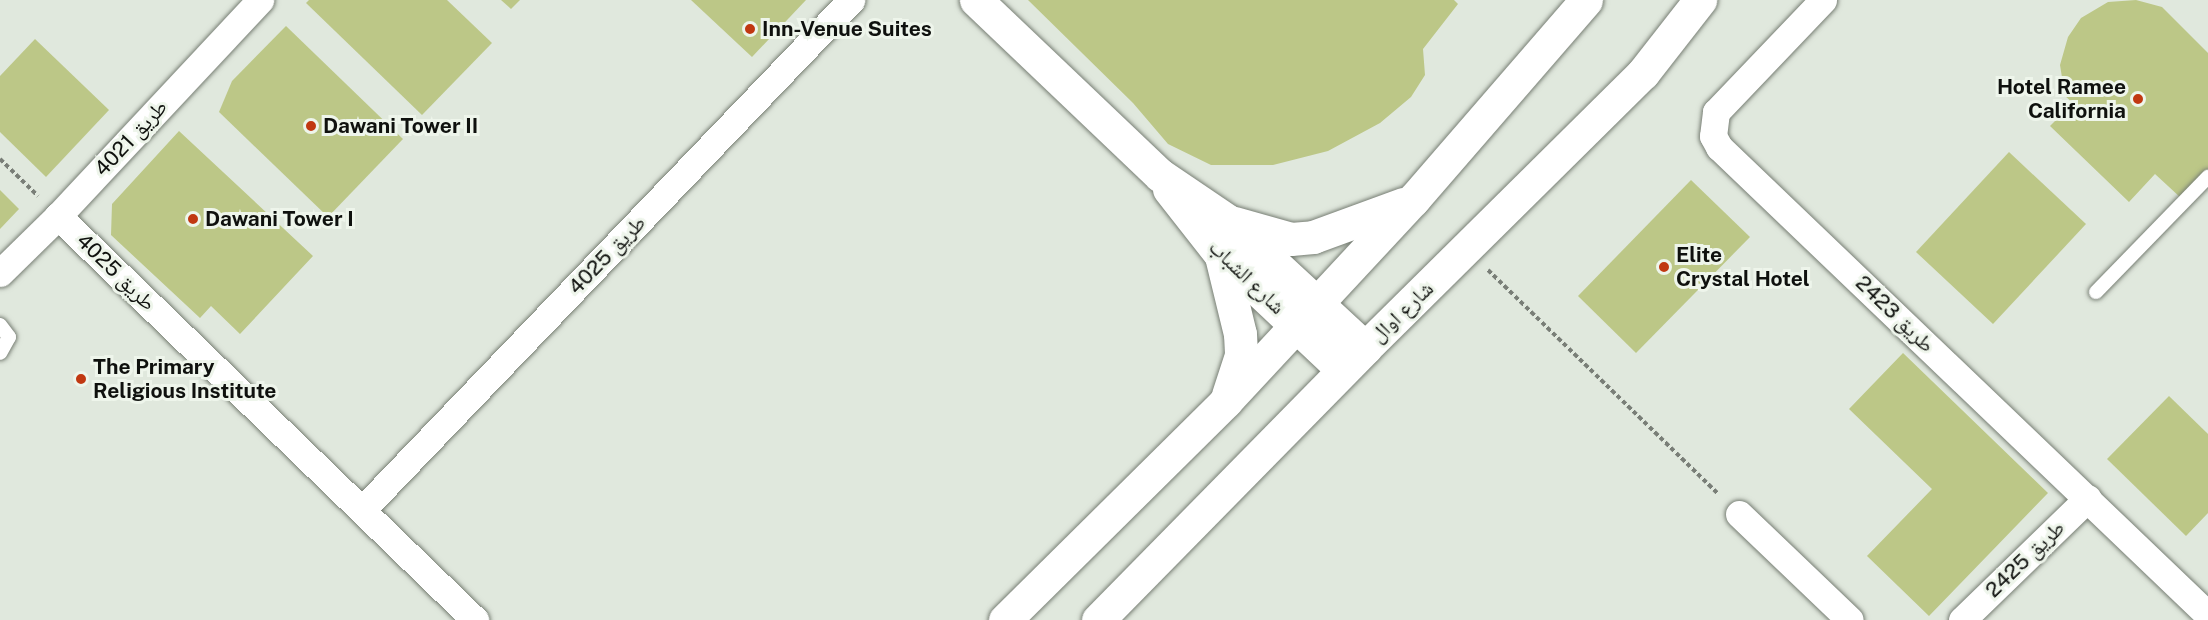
<!DOCTYPE html>
<html>
<head>
<meta charset="utf-8">
<style>
  body { margin:0 }
  #map { position:relative; width:2208px; height:620px; overflow:hidden; background:#e0e8dd; font-family:"Public Sans","Noto Naskh Arabic",sans-serif }
  div>[style] { position:absolute }
  .building>* { inset:0; background:#bcc787 }
  .path>* { height:4px; margin-top:-2px; transform-origin:0; background:repeating-linear-gradient(90deg,#797e77 0 4.5px,transparent 0 7.5px) }
  .roads { filter:drop-shadow(0 0 2px #777e74) drop-shadow(0 0 2px #777e74) }
  .lane>* { height:14px; margin:-7px; padding:0 7px; transform-origin:7px; border-radius:7px; background:#fff }
  .street>* { height:27px; margin:-13.5px; padding:0 13.5px; transform-origin:13.5px; border-radius:13.5px; background:#fff }
  .secondary>* { height:33px; margin:-16.5px; padding:0 16.5px; transform-origin:16.5px; border-radius:16.5px; background:#fff }
  .dots>* { width:16px; height:16px; translate:-50% -50%; box-sizing:border-box; border:3px solid #eef5eb; border-radius:50% }
  span { translate:-50% -50%; white-space:nowrap; text-align:center; line-height:1.15; -webkit-text-stroke:6px #eef5eb; paint-order:stroke }
  .poi-label { font-size:21px; color:#0f110e; font-weight:700 }
  .left { translate:0 -50%; text-align:left }
  .right { translate:-100% -50%; text-align:right }
  .street-label { font-size:21px; color:#0f110e }
</style>
</head>
<body>
<div id="map">
  <div class="building">
    <i style="clip-path:polygon(309px 0,447px 0,492px 43px,422px 115px,306px 3px)"></i>
    <i style="clip-path:polygon(501px 0,520px 0,511px 9px)"></i>
    <i style="clip-path:polygon(691px 0,806px 0,752px 57px)"></i>
    <i style="clip-path:polygon(1028px 0,1454px 0,1458px 4px,1423px 49px,1425px 75px,1411px 97px,1380px 123px,1328px 151px,1273px 165px,1211px 165px,1168px 144px,1133px 103px)"></i>
    <i style="clip-path:polygon(2136px 0,2162px 7px,2208px 53px,2208px 170px,2181px 198px,2155px 174px,2129px 202px,2050px 126px,2073px 103px,2065px 96px,2060px 65px,2068px 37px,2081px 18px,2108px 2px)"></i>
    <i style="clip-path:polygon(286px 26px,403px 139px,328px 217px,219px 112px,232px 81px)"></i>
    <i style="clip-path:polygon(35px 39px,109px 110px,46px 177px,0 132px,0 76px)"></i>
    <i style="clip-path:polygon(179px 131px,313px 256px,240px 334px,211px 306px,200px 318px,111px 235px,112px 204px)"></i>
    <i style="clip-path:polygon(2009px 152px,2086px 224px,1993px 324px,1916px 252px)"></i>
    <i style="clip-path:polygon(1691px 180px,1750px 237px,1636px 353px,1578px 296px)"></i>
    <i style="clip-path:polygon(0 190px,19px 209px,0 229px)"></i>
    <i style="clip-path:polygon(1903px 353px,2048px 493px,1929px 616px,1867px 556px,1932px 489px,1849px 409px)"></i>
    <i style="clip-path:polygon(2169px 396px,2208px 434px,2208px 513px,2186px 536px,2107px 459px)"></i>
  </div>
  <div class="path">
    <i style="left:0;top:159px;width:53px;rotate:44.2deg"></i>
    <i style="left:1488px;top:270px;width:322px;rotate:44.2deg"></i>
  </div>
  <div class="roads">
    <div class="lane">
      <i style="left:2096px;top:292px;width:161px;rotate:-45.8deg"></i>
      <i style="left:0;top:325px;width:15px;rotate:53deg"></i>
      <i style="left:9px;top:337px;width:18px;rotate:119deg"></i>
    </div>
    <div class="street">
      <i style="left:1823px;top:0;width:155px;rotate:133.7deg"></i>
      <i style="left:1716px;top:112px;width:24px;rotate:97deg"></i>
      <i style="left:1713px;top:136px;width:13px;rotate:61deg"></i>
      <i style="left:1719px;top:147px;width:677px;rotate:43.74deg"></i>
      <i style="left:58px;top:216px;width:581px;rotate:44.09deg"></i>
      <i style="left:0;top:273px;width:81px;rotate:-44.5deg"></i>
      <i style="left:58px;top:216px;width:296px;rotate:-46.9deg"></i>
      <i style="left:362px;top:510px;width:707px;rotate:-46.2deg"></i>
      <i style="left:1739px;top:514px;width:153px;rotate:43.7deg"></i>
      <i style="left:1962px;top:620px;width:175px;rotate:-44.1deg"></i>
    </div>
    <div class="secondary">
      <i style="left:976px;top:0;width:254px;rotate:43.6deg"></i>
      <i style="left:1160px;top:175px;width:82px;rotate:34.1deg"></i>
      <i style="left:1228px;top:221px;width:187px;rotate:42.8deg"></i>
      <i style="left:1169px;top:189px;width:83px;rotate:51.9deg"></i>
      <i style="left:1220px;top:254px;width:169px;rotate:43.3deg"></i>
      <i style="left:1234px;top:223px;width:59px;rotate:15.7deg"></i>
      <i style="left:1291px;top:239px;width:22px;rotate:-5deg"></i>
      <i style="left:1313px;top:237px;width:96px;rotate:-20.1deg"></i>
      <i style="left:1221px;top:256px;width:80px;rotate:76.3deg"></i>
      <i style="left:1240px;top:334px;width:21px;rotate:87deg"></i>
      <i style="left:1241px;top:355px;width:42px;rotate:108deg"></i>
      <i style="left:1005px;top:620px;width:311px;rotate:-44.7deg"></i>
      <i style="left:1226px;top:401px;width:275px;rotate:-47.1deg"></i>
      <i style="left:1413px;top:200px;width:264px;rotate:-49.1deg"></i>
      <i style="left:1098px;top:620px;width:381px;rotate:-45.5deg"></i>
      <i style="left:1365px;top:348px;width:391px;rotate:-44.7deg"></i>
      <i style="left:1643px;top:73px;width:93px;rotate:-52deg"></i>
    </div>
  </div>
  <div class="dots">
    <i style="left:750px;top:29px;background:#c13811"></i>
    <i style="left:2138px;top:99px;background:#c13811"></i>
    <i style="left:311px;top:126px;background:#c13811"></i>
    <i style="left:193px;top:219px;background:#c13811"></i>
    <i style="left:1664px;top:267px;background:#c13811"></i>
    <i style="left:81px;top:379px;background:#c13811"></i>
  </div>
  <div class="poi-label">
    <span class="left" style="left:762px;top:29px">Inn-Venue Suites</span>
    <span class="right" style="left:2126px;top:99px">Hotel Ramee<br>California</span>
    <span class="left" style="left:323px;top:126px">Dawani Tower II</span>
    <span class="left" style="left:205px;top:219px">Dawani Tower I</span>
    <span class="left" style="left:1676px;top:267px">Elite<br>Crystal Hotel</span>
    <span class="left" style="left:93px;top:379px">The Primary<br>Religious Institute</span>
  </div>
  <div class="street-label">
    <span style="left:131px;top:138px;rotate:-47deg">طريق 4021</span>
    <span style="left:607px;top:255px;rotate:-46deg">طريق 4025</span>
    <span style="left:116px;top:272px;rotate:44deg">طريق 4025</span>
    <span style="left:1247px;top:277px;rotate:44deg">شارع الشباب</span>
    <span style="left:1402px;top:312px;rotate:-44deg">شارع اوال</span>
    <span style="left:1895px;top:314px;rotate:44deg">طريق 2423</span>
    <span style="left:2025px;top:559px;rotate:-44deg">طريق 2425</span>
  </div>
</div>
</body>
</html>
